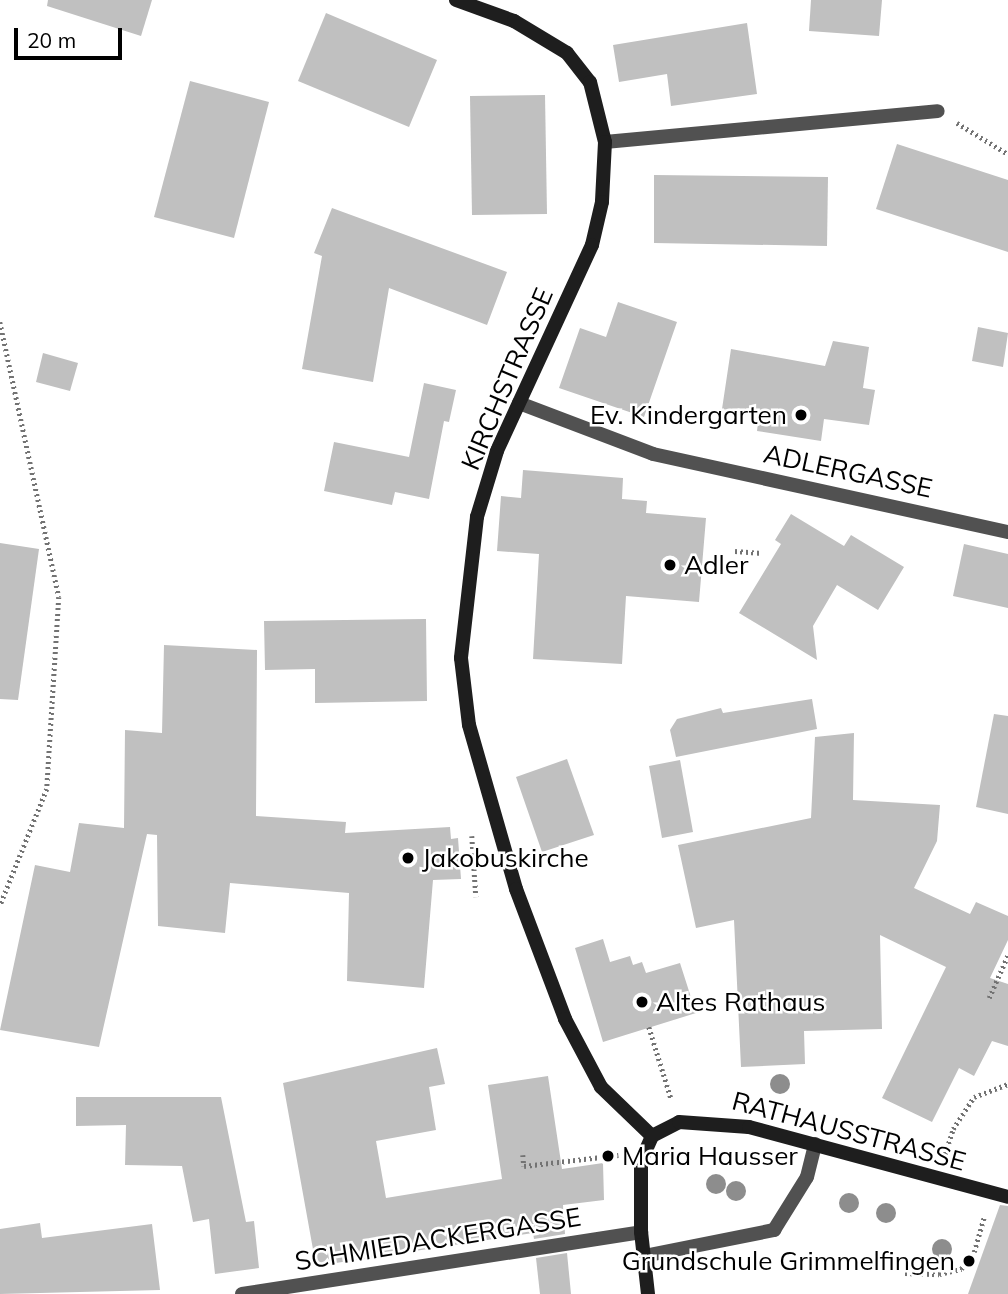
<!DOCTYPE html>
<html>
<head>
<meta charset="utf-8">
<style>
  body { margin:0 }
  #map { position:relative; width:1008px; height:1294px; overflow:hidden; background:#fff; font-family:Mulish,sans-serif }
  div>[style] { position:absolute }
  .building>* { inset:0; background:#c0c0c0 }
  .path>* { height:4.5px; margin-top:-2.25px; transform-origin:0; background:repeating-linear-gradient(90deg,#737373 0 2px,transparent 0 5.5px) }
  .lane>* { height:14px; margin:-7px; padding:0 7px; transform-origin:7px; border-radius:7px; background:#515151 }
  .street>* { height:14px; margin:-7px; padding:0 7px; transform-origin:7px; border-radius:7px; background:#515151 }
  .secondary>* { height:14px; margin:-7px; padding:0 7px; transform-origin:7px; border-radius:7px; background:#1e1e1e }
  .trees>* { width:20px; height:20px; margin:-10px; border-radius:50%; background:#8d8d8d }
  .dots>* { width:19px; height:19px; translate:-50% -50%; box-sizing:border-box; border:4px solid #fff; border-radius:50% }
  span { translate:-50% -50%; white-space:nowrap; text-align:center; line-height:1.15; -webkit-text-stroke:5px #fff; paint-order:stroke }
  .street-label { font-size:26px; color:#000 }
  .poi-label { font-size:26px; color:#000 }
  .right { translate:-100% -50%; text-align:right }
  .left { translate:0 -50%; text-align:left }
  .scale { position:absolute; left:14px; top:28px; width:108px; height:32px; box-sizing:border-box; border:4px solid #000; border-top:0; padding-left:9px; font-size:21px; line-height:24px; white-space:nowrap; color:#000; -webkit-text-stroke:5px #fff; paint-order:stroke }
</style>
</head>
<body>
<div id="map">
  <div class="building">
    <i style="clip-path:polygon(48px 0,152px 0,141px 36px,47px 6px)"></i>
    <i style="clip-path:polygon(811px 0,882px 0,879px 36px,809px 31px)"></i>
    <i style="clip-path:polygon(326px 13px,437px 60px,409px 127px,298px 81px)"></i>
    <i style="clip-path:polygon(747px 23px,757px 94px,671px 106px,667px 74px,619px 82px,613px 45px)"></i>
    <i style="clip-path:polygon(190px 81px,269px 102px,234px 238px,154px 217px)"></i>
    <i style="clip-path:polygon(545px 95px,547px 214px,472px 215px,470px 96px)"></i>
    <i style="clip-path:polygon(897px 144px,1008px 180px,1008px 252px,876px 209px)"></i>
    <i style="clip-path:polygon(654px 175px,828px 177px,827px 246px,654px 243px)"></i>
    <i style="clip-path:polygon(332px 208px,507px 272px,487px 325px,389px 288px,373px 382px,302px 369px,322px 256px,314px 253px)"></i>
    <i style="clip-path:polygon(618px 302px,677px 322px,644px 417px,559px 388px,580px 328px,606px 337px)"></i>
    <i style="clip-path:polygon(978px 327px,1008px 333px,1003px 367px,972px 361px)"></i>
    <i style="clip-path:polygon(833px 341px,869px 347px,863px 388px,875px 390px,869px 425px,824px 419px,821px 441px,757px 431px,759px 414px,722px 409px,731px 349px,825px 366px)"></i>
    <i style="clip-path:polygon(43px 353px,78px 363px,70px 391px,36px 382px)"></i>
    <i style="clip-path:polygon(424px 383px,456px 390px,449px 422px,444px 421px,429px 499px,395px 492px,392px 505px,324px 491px,334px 442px,409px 457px)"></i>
    <i style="clip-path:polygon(523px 470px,623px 478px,622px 499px,647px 501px,646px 513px,706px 518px,699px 602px,626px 596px,622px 664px,533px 659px,539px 554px,497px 551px,501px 496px,521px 498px)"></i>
    <i style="clip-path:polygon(791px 514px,844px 546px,851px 535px,904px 567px,878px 610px,837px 585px,813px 626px,817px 660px,739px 613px,781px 544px,775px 540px)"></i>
    <i style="clip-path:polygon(0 543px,39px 549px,18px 700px,0 699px)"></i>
    <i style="clip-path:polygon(964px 544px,1008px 554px,1008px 608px,953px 596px)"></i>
    <i style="clip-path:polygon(426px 619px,427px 701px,315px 703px,315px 669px,265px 670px,264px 621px)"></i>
    <i style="clip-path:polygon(164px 645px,257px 650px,256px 816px,346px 822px,345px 833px,450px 827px,451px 839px,458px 838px,461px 879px,433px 880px,424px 988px,347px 981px,349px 893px,230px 883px,225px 933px,158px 926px,157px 835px,147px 834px,99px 1047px,0 1030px,35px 865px,70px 872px,79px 823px,124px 828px,125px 730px,162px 733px)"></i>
    <i style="clip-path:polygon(812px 699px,817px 729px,676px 757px,670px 730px,677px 719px,721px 708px,723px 713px)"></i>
    <i style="clip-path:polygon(994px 714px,1008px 716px,1008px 814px,976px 807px)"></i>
    <i style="clip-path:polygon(854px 733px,853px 800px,940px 805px,937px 841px,914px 888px,970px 914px,976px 902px,1008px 916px,1008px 940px,990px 978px,1008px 984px,1008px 1046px,992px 1041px,974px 1076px,959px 1068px,932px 1122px,882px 1098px,946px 967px,880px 935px,882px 1029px,804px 1031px,805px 1064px,741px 1067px,734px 920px,696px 928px,678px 845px,811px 818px,815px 737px)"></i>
    <i style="clip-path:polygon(567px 759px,594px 835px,542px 852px,516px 777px)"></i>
    <i style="clip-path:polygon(680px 760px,693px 832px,662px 838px,649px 766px)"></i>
    <i style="clip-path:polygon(603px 939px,610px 962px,630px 956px,633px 965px,642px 962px,646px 973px,680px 963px,696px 1013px,603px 1042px,575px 948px)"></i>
    <i style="clip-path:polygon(437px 1048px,445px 1084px,429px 1087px,436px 1130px,376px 1141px,386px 1198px,502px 1179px,488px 1085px,548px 1076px,562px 1169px,603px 1163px,604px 1200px,563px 1205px,565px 1234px,534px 1239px,533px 1233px,316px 1266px,283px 1083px)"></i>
    <i style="clip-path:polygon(76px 1097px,221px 1097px,246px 1222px,254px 1221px,259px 1268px,215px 1274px,209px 1219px,193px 1222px,182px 1166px,125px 1165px,126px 1125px,76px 1126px)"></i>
    <i style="clip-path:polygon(1000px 1205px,1008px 1206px,1008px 1294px,968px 1294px)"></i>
    <i style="clip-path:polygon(40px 1223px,42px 1238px,152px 1224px,160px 1290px,0 1294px,0 1229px)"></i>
    <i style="clip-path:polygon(567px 1253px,571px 1294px,540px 1294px,536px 1258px)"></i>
  </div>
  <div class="path">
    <i style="left:957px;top:123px;width:60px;rotate:31.3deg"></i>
    <i style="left:0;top:322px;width:281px;rotate:77.9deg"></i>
    <i style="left:59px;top:597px;width:192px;rotate:93.6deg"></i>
    <i style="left:47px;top:789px;width:126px;rotate:111.9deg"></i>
    <i style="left:735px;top:551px;width:27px;rotate:4deg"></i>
    <i style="left:472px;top:836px;width:61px;rotate:86.2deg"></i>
    <i style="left:989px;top:998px;width:47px;rotate:-66.2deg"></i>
    <i style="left:649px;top:1027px;width:74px;rotate:72.8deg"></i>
    <i style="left:945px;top:1154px;width:26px;rotate:-72deg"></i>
    <i style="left:953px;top:1129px;width:38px;rotate:-57deg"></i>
    <i style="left:974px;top:1097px;width:36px;rotate:-21deg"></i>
    <i style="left:523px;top:1155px;width:11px;rotate:85deg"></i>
    <i style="left:524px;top:1166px;width:95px;rotate:-6.7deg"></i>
    <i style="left:905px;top:1273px;width:34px;rotate:2deg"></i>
    <i style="left:939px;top:1274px;width:23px;rotate:-13deg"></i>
    <i style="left:961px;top:1269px;width:21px;rotate:-53deg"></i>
    <i style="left:974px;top:1252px;width:37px;rotate:-74deg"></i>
  </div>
  <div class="lane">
    <i style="left:605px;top:142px;width:334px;rotate:-5.3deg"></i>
  </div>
  <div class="street">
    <i style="left:519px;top:403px;width:143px;rotate:20.8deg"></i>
    <i style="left:653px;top:454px;width:363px;rotate:12.4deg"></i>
    <i style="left:644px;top:1256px;width:133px;rotate:-11.3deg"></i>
    <i style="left:774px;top:1230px;width:62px;rotate:-58.1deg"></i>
    <i style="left:807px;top:1177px;width:34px;rotate:-76deg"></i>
    <i style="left:242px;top:1294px;width:404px;rotate:-8.8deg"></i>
  </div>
  <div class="secondary">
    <i style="left:456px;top:0;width:62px;rotate:19.9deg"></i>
    <i style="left:514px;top:21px;width:62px;rotate:31.1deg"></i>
    <i style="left:567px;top:53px;width:37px;rotate:52deg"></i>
    <i style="left:590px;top:82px;width:62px;rotate:76deg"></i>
    <i style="left:605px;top:142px;width:60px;rotate:92.9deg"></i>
    <i style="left:602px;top:202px;width:44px;rotate:103.1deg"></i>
    <i style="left:592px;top:245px;width:227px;rotate:114.8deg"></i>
    <i style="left:497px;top:451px;width:69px;rotate:106.9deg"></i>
    <i style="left:477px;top:517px;width:142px;rotate:96.5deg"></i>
    <i style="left:461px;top:658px;width:67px;rotate:83.2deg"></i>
    <i style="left:469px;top:725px;width:171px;rotate:74deg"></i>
    <i style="left:516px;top:889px;width:139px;rotate:69.3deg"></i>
    <i style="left:565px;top:1019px;width:77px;rotate:62.1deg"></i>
    <i style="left:601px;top:1087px;width:71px;rotate:43.9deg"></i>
    <i style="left:648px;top:1294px;width:62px;rotate:-96.4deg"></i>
    <i style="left:641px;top:1232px;width:71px;rotate:-90deg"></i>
    <i style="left:641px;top:1161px;width:27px;rotate:-66deg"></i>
    <i style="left:652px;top:1136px;width:30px;rotate:-27deg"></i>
    <i style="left:679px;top:1122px;width:70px;rotate:4.1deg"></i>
    <i style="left:749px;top:1127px;width:268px;rotate:15.1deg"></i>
  </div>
  <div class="trees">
    <i style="left:780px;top:1084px"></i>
    <i style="left:716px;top:1184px"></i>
    <i style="left:736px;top:1191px"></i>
    <i style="left:849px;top:1203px"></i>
    <i style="left:886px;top:1213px"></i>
    <i style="left:942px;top:1249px"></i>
  </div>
  <div class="dots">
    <i style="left:801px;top:415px;background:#000"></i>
    <i style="left:670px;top:565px;background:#000"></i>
    <i style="left:408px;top:858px;background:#000"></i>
    <i style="left:642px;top:1002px;background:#000"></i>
    <i style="left:608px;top:1156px;background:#000"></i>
    <i style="left:969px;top:1261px;background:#000"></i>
  </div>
  <div class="street-label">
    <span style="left:507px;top:379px;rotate:-67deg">KIRCHSTRASSE</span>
    <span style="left:848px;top:471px;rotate:12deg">ADLERGASSE</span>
    <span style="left:849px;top:1131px;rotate:15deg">RATHAUSSTRASSE</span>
    <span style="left:438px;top:1239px;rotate:-9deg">SCHMIEDACKERGASSE</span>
  </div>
  <div class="poi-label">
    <span class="right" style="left:787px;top:415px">Ev. Kindergarten</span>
    <span class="left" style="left:684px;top:565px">Adler</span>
    <span class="left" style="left:422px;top:858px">Jakobuskirche</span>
    <span class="left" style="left:656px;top:1002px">Altes Rathaus</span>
    <span class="left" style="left:622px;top:1156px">Maria Hausser</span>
    <span class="right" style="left:955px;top:1261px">Grundschule Grimmelfingen</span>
  </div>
  <div class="scale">20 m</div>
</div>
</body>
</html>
